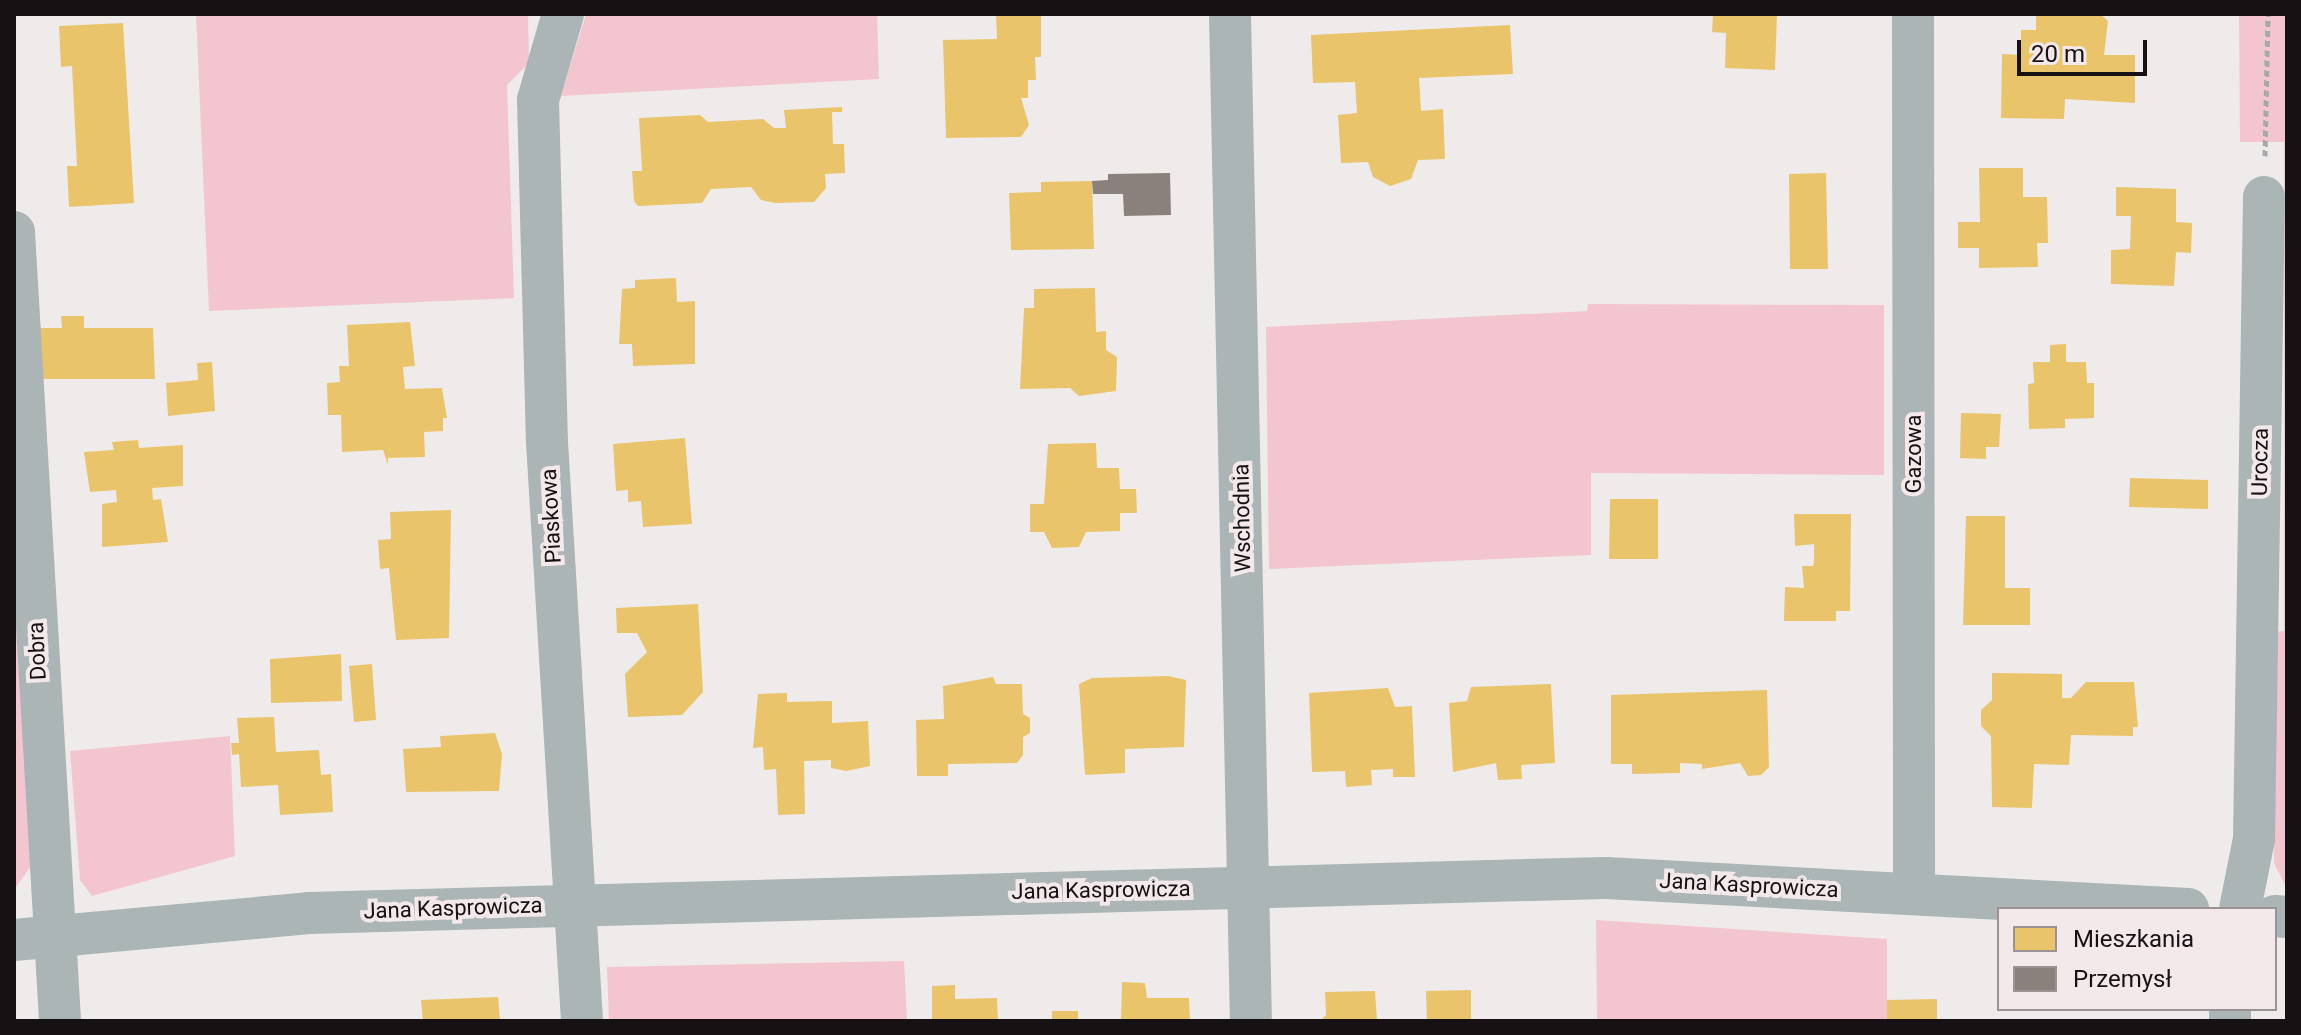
<!DOCTYPE html>
<html>
<head>
<meta charset="utf-8">
<style>
  body { margin:0 }
  #map { position:relative; width:2301px; height:1035px; overflow:hidden; background:#f0ebeb; font-family:Roboto,sans-serif }
  div>[style] { position:absolute }
  .green>* { inset:0; background:#f3c5cf }
  .homes>* { inset:0; background:#e9c46a }
  .industry>* { inset:0; background:#8a817c }
  .path>* { height:5px; margin-top:-2.5px; transform-origin:0; background:repeating-linear-gradient(90deg,#a4aaaa 0 6px,transparent 0 10px) }
  .street>* { height:42px; margin:-21px; padding:0 21px; transform-origin:21px; border-radius:21px; background:#abb5b5 }
  span { translate:-50% -50%; white-space:nowrap; text-align:center; line-height:1.15; -webkit-text-stroke:8px #f3e8ea; paint-order:stroke }
  .street-label { font-size:22px; color:#161213 }
  .frame { position:absolute; inset:0; border:16px solid #161213; pointer-events:none }
  .legend { position:absolute; left:1997px; top:907px; width:280px; height:104px; box-sizing:border-box; background:#f3e8ea; border:2px solid #9b9294; margin:0; padding:10px 14px; list-style:none; font-size:24px; color:#161213 }
  .legend li { display:flex; align-items:center; gap:16px; height:40px }
  .legend b { width:40px; border:2px solid #9b9294 }
  .scale { position:absolute; left:2017px; top:40px; width:130px; height:36px; box-sizing:border-box; border:4px solid #161213; border-top:0; padding-left:10px; font-size:24px; line-height:28px; white-space:nowrap; color:#161213; -webkit-text-stroke:6px #f3e8ea; paint-order:stroke }
</style>
</head>
<body>
<div id="map">
  <div class="green">
    <i style="clip-path:polygon(196px 14px,528px 14px,529px 63px,507px 85px,514px 298px,209px 311px)"></i>
    <i style="clip-path:polygon(586px 14px,877px 14px,879px 79px,561px 96px)"></i>
    <i style="clip-path:polygon(2239px 14px,2287px 14px,2287px 889px,2274px 863px,2272px 632px,2284px 631px,2284px 142px,2240px 142px)"></i>
    <i style="clip-path:polygon(1588px 304px,1884px 305px,1884px 475px,1591px 473px,1591px 555px,1269px 569px,1266px 327px,1587px 311px)"></i>
    <i style="clip-path:polygon(14px 556px,31px 866px,14px 890px)"></i>
    <i style="clip-path:polygon(230px 736px,235px 856px,92px 896px,80px 880px,70px 751px)"></i>
    <i style="clip-path:polygon(1596px 920px,1887px 939px,1887px 1021px,1597px 1021px)"></i>
    <i style="clip-path:polygon(904px 961px,907px 1021px,609px 1021px,607px 967px)"></i>
  </div>
  <div class="homes">
    <i style="clip-path:polygon(996px 14px,1041px 14px,1041px 57px,1035px 57px,1036px 80px,1028px 80px,1028px 98px,1021px 98px,1029px 125px,1021px 137px,946px 138px,943px 40px,997px 39px)"></i>
    <i style="clip-path:polygon(1713px 14px,1777px 14px,1775px 70px,1725px 68px,1726px 33px,1712px 32px)"></i>
    <i style="clip-path:polygon(2036px 14px,2100px 14px,2108px 21px,2104px 55px,2135px 55px,2135px 103px,2065px 99px,2064px 119px,2001px 118px,2002px 54px,2021px 55px,2021px 30px,2036px 30px)"></i>
    <i style="clip-path:polygon(123px 23px,134px 203px,69px 207px,67px 166px,77px 166px,72px 66px,61px 67px,59px 26px)"></i>
    <i style="clip-path:polygon(1510px 25px,1513px 74px,1419px 78px,1421px 111px,1443px 109px,1445px 159px,1418px 160px,1411px 179px,1390px 186px,1373px 177px,1368px 162px,1341px 163px,1338px 115px,1357px 113px,1355px 82px,1313px 83px,1311px 35px)"></i>
    <i style="clip-path:polygon(842px 107px,842px 112px,832px 112px,833px 144px,844px 144px,845px 173px,825px 174px,826px 188px,814px 202px,775px 203px,761px 200px,751px 187px,711px 189px,702px 203px,638px 206px,634px 201px,632px 171px,642px 171px,639px 118px,700px 115px,708px 122px,763px 119px,774px 128px,786px 128px,784px 110px)"></i>
    <i style="clip-path:polygon(1979px 168px,2023px 168px,2023px 197px,2047px 197px,2048px 243px,2037px 243px,2038px 267px,1979px 268px,1979px 248px,1958px 248px,1958px 222px,1980px 222px)"></i>
    <i style="clip-path:polygon(1826px 173px,1828px 269px,1790px 269px,1789px 174px)"></i>
    <i style="clip-path:polygon(1092px 181px,1094px 249px,1011px 250px,1009px 193px,1041px 192px,1041px 182px)"></i>
    <i style="clip-path:polygon(2116px 187px,2176px 189px,2176px 222px,2192px 223px,2191px 253px,2176px 252px,2174px 286px,2111px 284px,2111px 250px,2130px 249px,2131px 216px,2116px 216px)"></i>
    <i style="clip-path:polygon(676px 278px,677px 302px,695px 301px,695px 364px,633px 366px,632px 344px,619px 344px,622px 289px,635px 288px,635px 280px)"></i>
    <i style="clip-path:polygon(1095px 288px,1096px 332px,1106px 331px,1106px 350px,1117px 357px,1116px 391px,1079px 396px,1070px 388px,1020px 389px,1024px 308px,1034px 308px,1034px 289px)"></i>
    <i style="clip-path:polygon(61px 316px,84px 316px,84px 328px,153px 328px,155px 379px,43px 379px,40px 328px,62px 328px)"></i>
    <i style="clip-path:polygon(410px 322px,415px 366px,403px 367px,405px 389px,442px 388px,447px 418px,443px 418px,443px 431px,424px 432px,425px 457px,388px 458px,388px 465px,383px 450px,342px 452px,341px 415px,328px 415px,327px 383px,340px 382px,339px 366px,349px 366px,347px 325px)"></i>
    <i style="clip-path:polygon(2066px 344px,2066px 362px,2086px 362px,2087px 383px,2094px 383px,2094px 418px,2065px 419px,2065px 428px,2029px 429px,2028px 384px,2034px 383px,2033px 362px,2050px 362px,2050px 345px)"></i>
    <i style="clip-path:polygon(212px 362px,215px 411px,168px 416px,166px 383px,198px 380px,197px 363px)"></i>
    <i style="clip-path:polygon(1961px 413px,2001px 414px,1999px 447px,1986px 447px,1986px 459px,1960px 458px)"></i>
    <i style="clip-path:polygon(685px 438px,692px 524px,643px 527px,641px 501px,628px 502px,628px 490px,616px 491px,613px 444px)"></i>
    <i style="clip-path:polygon(138px 440px,139px 448px,183px 445px,183px 486px,152px 488px,153px 500px,161px 499px,168px 542px,102px 547px,102px 504px,117px 502px,116px 490px,90px 492px,84px 452px,114px 450px,112px 442px)"></i>
    <i style="clip-path:polygon(1096px 443px,1097px 468px,1119px 468px,1120px 489px,1136px 489px,1137px 513px,1120px 513px,1120px 531px,1086px 532px,1079px 547px,1052px 548px,1044px 532px,1030px 532px,1030px 504px,1044px 504px,1048px 444px)"></i>
    <i style="clip-path:polygon(2130px 478px,2208px 480px,2208px 509px,2129px 507px)"></i>
    <i style="clip-path:polygon(1610px 499px,1658px 499px,1658px 559px,1609px 559px)"></i>
    <i style="clip-path:polygon(451px 510px,449px 638px,396px 640px,389px 568px,380px 569px,378px 540px,391px 539px,390px 512px)"></i>
    <i style="clip-path:polygon(1794px 514px,1851px 514px,1850px 611px,1836px 611px,1836px 621px,1784px 621px,1785px 587px,1804px 588px,1802px 566px,1813px 566px,1814px 561px,1814px 544px,1795px 546px)"></i>
    <i style="clip-path:polygon(1966px 516px,2005px 516px,2005px 588px,2030px 588px,2030px 625px,1963px 625px)"></i>
    <i style="clip-path:polygon(698px 604px,703px 692px,682px 715px,628px 717px,625px 674px,647px 652px,637px 633px,617px 633px,616px 608px)"></i>
    <i style="clip-path:polygon(341px 654px,342px 701px,271px 703px,270px 659px)"></i>
    <i style="clip-path:polygon(372px 664px,376px 720px,354px 722px,349px 666px)"></i>
    <i style="clip-path:polygon(1992px 673px,2062px 674px,2062px 698px,2071px 698px,2086px 682px,2134px 682px,2138px 727px,2133px 727px,2133px 736px,2071px 735px,2069px 765px,2034px 764px,2032px 808px,1992px 807px,1991px 736px,1981px 726px,1981px 710px,1992px 700px)"></i>
    <i style="clip-path:polygon(1168px 676px,1186px 680px,1184px 747px,1125px 749px,1125px 773px,1085px 775px,1079px 684px,1092px 678px)"></i>
    <i style="clip-path:polygon(993px 677px,996px 684px,1022px 684px,1023px 714px,1030px 718px,1030px 733px,1023px 737px,1023px 755px,1017px 763px,948px 764px,948px 776px,917px 776px,916px 720px,944px 719px,943px 686px)"></i>
    <i style="clip-path:polygon(1551px 684px,1555px 763px,1521px 765px,1522px 779px,1498px 780px,1496px 763px,1453px 772px,1449px 703px,1467px 701px,1471px 687px)"></i>
    <i style="clip-path:polygon(1388px 688px,1395px 707px,1412px 706px,1415px 777px,1393px 777px,1393px 769px,1371px 770px,1372px 785px,1346px 787px,1345px 771px,1312px 772px,1309px 693px)"></i>
    <i style="clip-path:polygon(1767px 690px,1769px 767px,1761px 775px,1748px 776px,1740px 763px,1702px 769px,1702px 764px,1680px 763px,1680px 773px,1632px 774px,1632px 764px,1611px 764px,1611px 695px)"></i>
    <i style="clip-path:polygon(787px 693px,787px 702px,832px 701px,832px 723px,868px 721px,870px 766px,846px 771px,831px 768px,831px 760px,804px 761px,805px 814px,778px 815px,776px 769px,764px 770px,763px 747px,753px 748px,758px 694px)"></i>
    <i style="clip-path:polygon(274px 717px,276px 752px,319px 750px,321px 775px,331px 774px,333px 812px,280px 815px,278px 785px,241px 787px,239px 754px,232px 755px,231px 743px,239px 743px,237px 718px)"></i>
    <i style="clip-path:polygon(495px 733px,502px 754px,499px 791px,406px 792px,403px 749px,441px 747px,440px 736px)"></i>
    <i style="clip-path:polygon(1122px 982px,1145px 983px,1147px 998px,1189px 998px,1190px 1021px,1121px 1021px)"></i>
    <i style="clip-path:polygon(955px 985px,955px 999px,997px 998px,998px 1021px,932px 1021px,932px 986px)"></i>
    <i style="clip-path:polygon(1471px 990px,1471px 1021px,1427px 1021px,1426px 991px)"></i>
    <i style="clip-path:polygon(1375px 991px,1377px 1020px,1320px 1021px,1326px 1015px,1325px 992px)"></i>
    <i style="clip-path:polygon(498px 997px,500px 1021px,423px 1021px,421px 1000px)"></i>
    <i style="clip-path:polygon(1937px 999px,1937px 1021px,1887px 1021px,1887px 1000px)"></i>
    <i style="clip-path:polygon(1052px 1011px,1078px 1011px,1078px 1021px,1052px 1021px)"></i>
  </div>
  <div class="industry">
    <i style="clip-path:polygon(1170px 173px,1171px 215px,1124px 216px,1123px 194px,1093px 194px,1092px 181px,1108px 180px,1108px 174px)"></i>
  </div>
  <div class="path">
    <i style="left:2265px;top:156px;width:142px;rotate:-88.8deg"></i>
  </div>
  <div class="street">
    <i style="left:563px;top:14px;width:90px;rotate:106.2deg"></i>
    <i style="left:538px;top:100px;width:342px;rotate:88.5deg"></i>
    <i style="left:547px;top:442px;width:580px;rotate:86.54deg"></i>
    <i style="left:1230px;top:14px;width:1007px;rotate:88.81deg"></i>
    <i style="left:1913px;top:14px;width:879px;rotate:89.93deg"></i>
    <i style="left:14px;top:232px;width:790px;rotate:86.66deg"></i>
    <i style="left:2240px;top:909px;width:71px;rotate:-78.7deg"></i>
    <i style="left:2254px;top:839px;width:642px;rotate:-89.11deg"></i>
    <i style="left:2275px;top:916px;width:12px;rotate:5deg"></i>
    <i style="left:14px;top:940px;width:296px;rotate:-5.2deg"></i>
    <i style="left:309px;top:913px;width:1297px;rotate:-1.55deg"></i>
    <i style="left:1606px;top:878px;width:583px;rotate:3.05deg"></i>
    <i style="left:2230px;top:1021px;width:12px;rotate:-90deg"></i>
  </div>
  <div class="street-label">
    <span style="left:1914px;top:454px;rotate:-90deg">Gazowa</span>
    <span style="left:2260px;top:462px;rotate:-89deg">Urocza</span>
    <span style="left:551px;top:516px;rotate:-93deg">Piaskowa</span>
    <span style="left:1242px;top:518px;rotate:-91deg">Wschodnia</span>
    <span style="left:37px;top:651px;rotate:-93deg">Dobra</span>
    <span style="left:1749px;top:885px;rotate:3deg">Jana Kasprowicza</span>
    <span style="left:1101px;top:890px;rotate:-1deg">Jana Kasprowicza</span>
    <span style="left:453px;top:908px;rotate:-2deg">Jana Kasprowicza</span>
  </div>
  <div class="frame"></div>
  <ul class="legend">
  <li><b style="height:22px;background:#e9c46a"></b>Mieszkania</li>
  <li><b style="height:22px;background:#8a817c"></b>Przemysł</li>
  </ul>
  <div class="scale">20 m</div>
</div>
</body>
</html>
